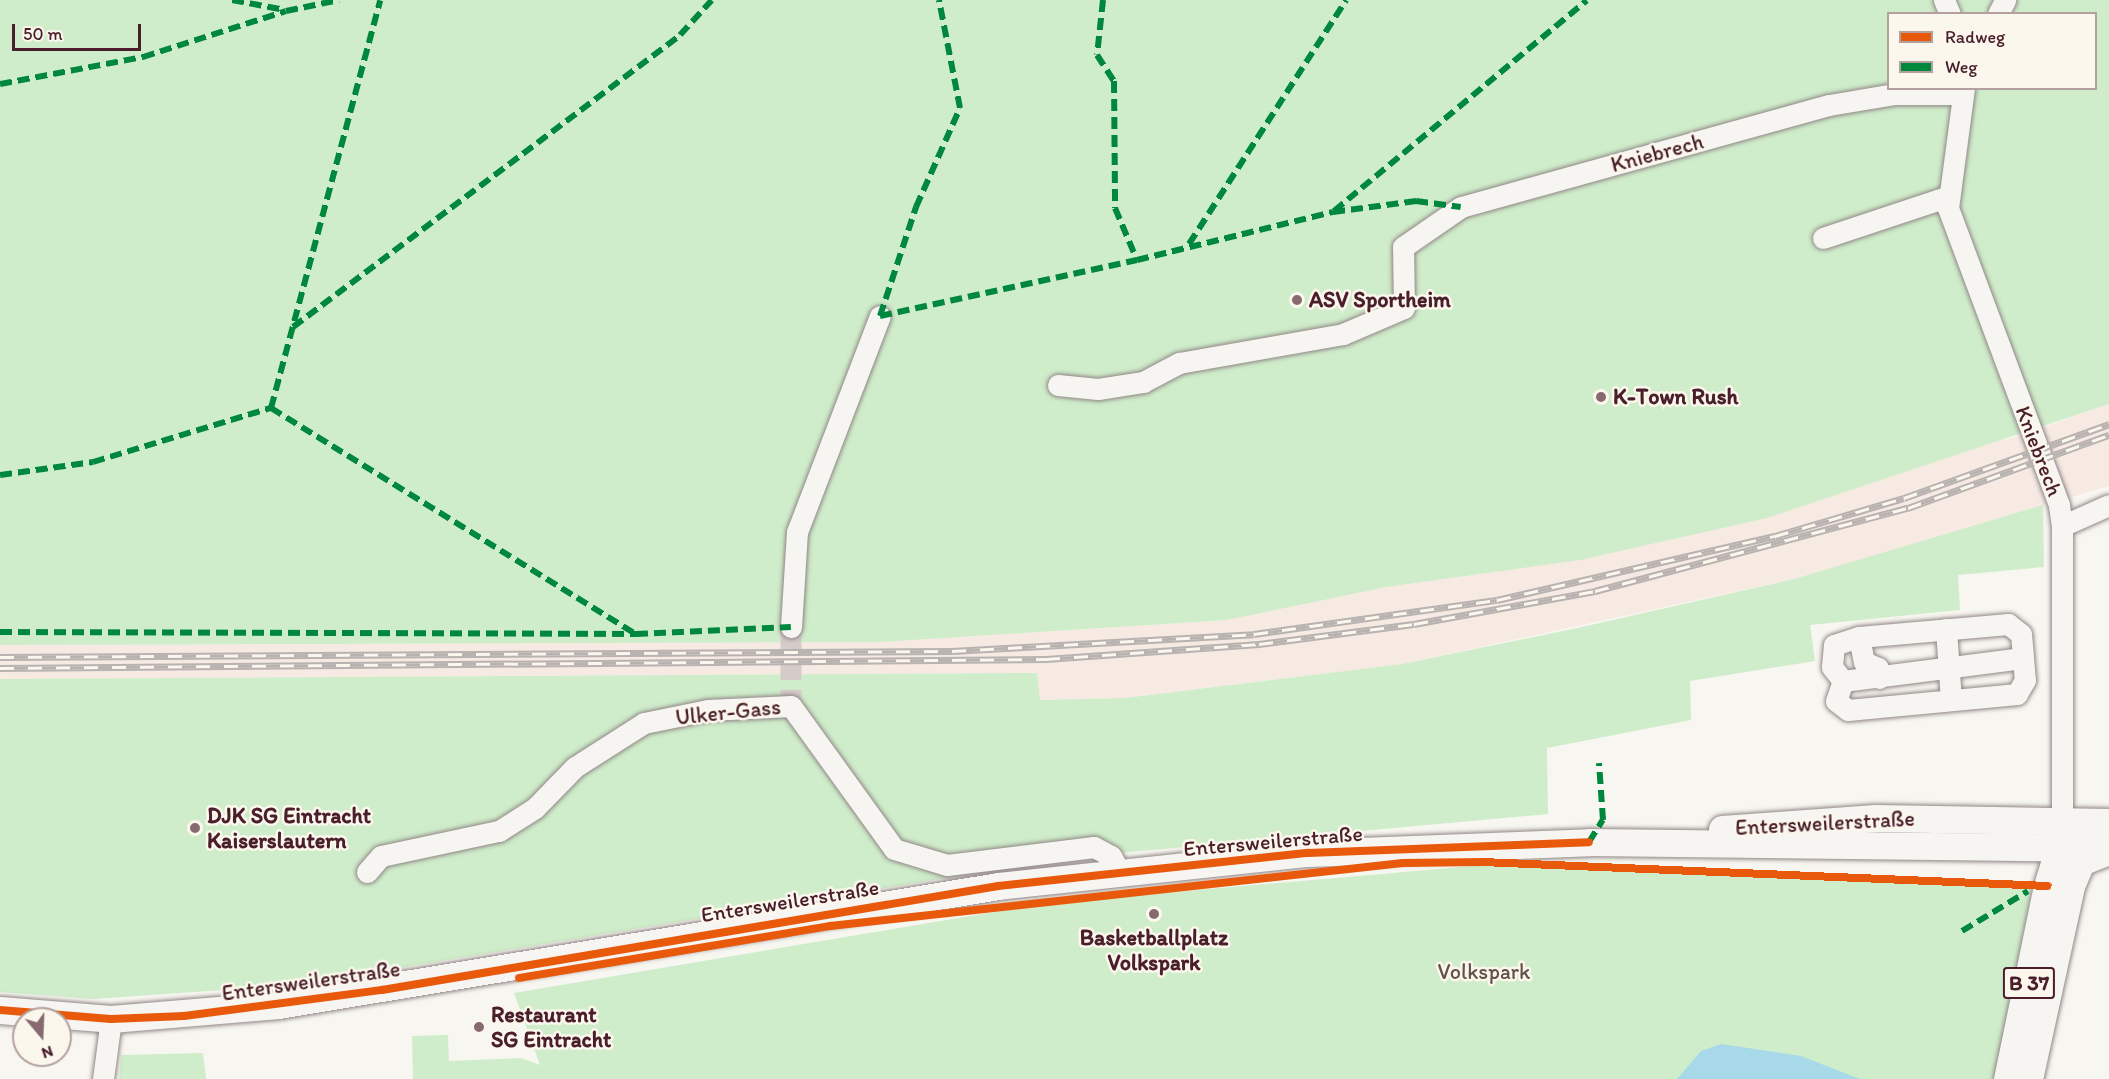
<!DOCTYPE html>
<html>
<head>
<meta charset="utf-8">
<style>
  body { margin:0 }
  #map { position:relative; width:2109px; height:1079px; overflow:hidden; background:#f8f6f0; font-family:Itim,sans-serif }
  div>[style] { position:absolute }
  .built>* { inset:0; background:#f7eae3 }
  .green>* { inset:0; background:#cfedca }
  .water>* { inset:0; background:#a8d9e9 }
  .minor-tunnel>* { height:21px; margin-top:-10.5px; transform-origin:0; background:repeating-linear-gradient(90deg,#d5cbc9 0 21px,transparent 0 31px) }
  .roads { filter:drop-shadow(0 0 2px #918787) drop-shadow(0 0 2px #918787) }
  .minor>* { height:21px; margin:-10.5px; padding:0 10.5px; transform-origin:10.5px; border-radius:10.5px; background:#f6f5f1 }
  .major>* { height:27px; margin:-13.5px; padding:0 13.5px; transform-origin:13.5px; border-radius:13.5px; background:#f6f5f1 }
  .rail>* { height:7px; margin-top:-3.5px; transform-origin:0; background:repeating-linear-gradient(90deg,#fbf7ec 0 14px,#b8b3b1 0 28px); box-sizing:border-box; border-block:2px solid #b8b3b1 }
  .quiet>* { height:6px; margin-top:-3px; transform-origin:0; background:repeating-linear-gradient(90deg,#00873e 0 12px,transparent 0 18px) }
  .cycleway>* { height:8px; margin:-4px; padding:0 4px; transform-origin:4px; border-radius:4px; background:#e8590c }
  .dots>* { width:16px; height:16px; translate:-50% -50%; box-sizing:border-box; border:3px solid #fbf7ec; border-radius:50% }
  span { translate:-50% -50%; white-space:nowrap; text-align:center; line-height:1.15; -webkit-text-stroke:5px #fbf7ec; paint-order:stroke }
  .shield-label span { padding:2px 4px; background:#fbf7ec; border:2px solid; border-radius:4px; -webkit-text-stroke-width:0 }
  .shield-label { font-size:21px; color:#4a1f2b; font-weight:700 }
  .street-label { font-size:22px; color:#4a1f2b }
  .poi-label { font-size:22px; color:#4a1f2b; font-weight:700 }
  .left { translate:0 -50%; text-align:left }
  .park-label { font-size:22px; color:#63514b }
  .legend { position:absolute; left:1887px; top:12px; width:210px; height:78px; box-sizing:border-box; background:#fbf7ec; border:2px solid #b4a19f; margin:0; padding:8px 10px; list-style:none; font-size:18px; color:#4a1f2b }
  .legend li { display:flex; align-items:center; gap:12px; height:30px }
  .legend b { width:30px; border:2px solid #b4a19f }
  .north { position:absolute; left:12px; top:1007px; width:60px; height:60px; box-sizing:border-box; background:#fbf7ec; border:2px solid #b4a19f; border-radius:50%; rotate:161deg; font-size:16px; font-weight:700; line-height:24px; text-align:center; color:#4a1f2b }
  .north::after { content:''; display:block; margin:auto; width:21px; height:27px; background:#876a70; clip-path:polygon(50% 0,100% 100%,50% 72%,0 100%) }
  .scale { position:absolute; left:12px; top:24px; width:129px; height:27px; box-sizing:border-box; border:3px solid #4a1f2b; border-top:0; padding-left:8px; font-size:18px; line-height:21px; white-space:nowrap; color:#4a1f2b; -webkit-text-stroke:4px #fbf7ec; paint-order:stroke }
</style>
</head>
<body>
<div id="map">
  <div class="built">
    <i style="clip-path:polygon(2109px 404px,2109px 486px,1794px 579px,1402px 664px,1125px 698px,1040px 700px,1037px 673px,0 679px,0 645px,882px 642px,1227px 620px,2013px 438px)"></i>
  </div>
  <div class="green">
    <i style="clip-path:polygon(evenodd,0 0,2109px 0,2109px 404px,1767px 518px,1580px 560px,1386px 587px,1227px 620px,882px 642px,0 645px,0 0,1888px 14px,2096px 14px,2096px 88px,1888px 88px,1888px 14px)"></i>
    <i style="clip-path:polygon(2043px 505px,2044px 567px,1958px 575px,1960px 610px,1810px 625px,1815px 661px,1690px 681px,1691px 720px,1547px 748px,1548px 814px,1075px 857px,295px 985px,93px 999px,0 992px,0 679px,1037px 673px,1040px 700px,1125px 698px,1402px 664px,1582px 627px,1794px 579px)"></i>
    <i style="clip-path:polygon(1496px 864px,2032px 888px,1996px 1079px,413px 1079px,412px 1036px,448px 1035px,449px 1061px,521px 1058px,540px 1065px,514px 993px,1047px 903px)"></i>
    <i style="clip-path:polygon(203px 1053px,206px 1079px,119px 1079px,121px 1055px)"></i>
  </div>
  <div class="water">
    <i style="clip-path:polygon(1721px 1044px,1801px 1056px,1860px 1079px,1677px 1079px,1701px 1051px)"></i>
  </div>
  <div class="minor-tunnel">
    <i style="left:791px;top:627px;width:79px;rotate:90deg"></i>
  </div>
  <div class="roads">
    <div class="minor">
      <i style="left:1944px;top:0;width:15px;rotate:67deg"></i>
      <i style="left:1998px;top:14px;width:16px;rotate:-63deg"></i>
      <i style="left:1964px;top:88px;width:121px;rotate:97.6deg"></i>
      <i style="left:1948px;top:208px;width:317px;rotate:69.5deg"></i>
      <i style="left:2059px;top:505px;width:21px;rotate:82deg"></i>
      <i style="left:2062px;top:526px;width:295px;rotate:90deg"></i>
      <i style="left:1823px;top:238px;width:133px;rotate:-18.4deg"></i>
      <i style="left:1058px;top:385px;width:40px;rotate:5.7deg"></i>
      <i style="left:1098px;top:389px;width:46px;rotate:-8.8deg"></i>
      <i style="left:1143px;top:382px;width:41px;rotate:-27.8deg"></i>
      <i style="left:1179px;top:363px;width:167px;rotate:-10deg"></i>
      <i style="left:1343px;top:334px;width:66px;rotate:-23.1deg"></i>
      <i style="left:1404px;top:308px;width:61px;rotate:-90.9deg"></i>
      <i style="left:1403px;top:247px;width:70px;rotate:-34.6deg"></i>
      <i style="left:1461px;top:207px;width:382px;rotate:-15.5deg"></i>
      <i style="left:1829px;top:105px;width:67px;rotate:-9.5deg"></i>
      <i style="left:1895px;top:94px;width:66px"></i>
      <i style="left:2062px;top:526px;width:51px;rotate:-24.1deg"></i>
      <i style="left:791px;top:627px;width:95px;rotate:-86.4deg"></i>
      <i style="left:797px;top:532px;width:231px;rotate:-69deg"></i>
      <i style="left:1946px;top:629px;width:71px;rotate:86deg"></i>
      <i style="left:1859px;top:637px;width:25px;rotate:79deg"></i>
      <i style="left:1864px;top:662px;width:15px;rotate:23deg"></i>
      <i style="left:1878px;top:668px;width:10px;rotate:84deg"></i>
      <i style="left:1843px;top:681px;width:18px;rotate:-128deg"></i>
      <i style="left:1832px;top:667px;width:22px;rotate:-85deg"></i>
      <i style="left:1834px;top:645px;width:26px;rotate:-18deg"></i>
      <i style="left:1859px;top:637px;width:150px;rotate:-5deg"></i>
      <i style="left:2008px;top:624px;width:16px;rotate:38deg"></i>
      <i style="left:2021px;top:634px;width:24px;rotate:85deg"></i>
      <i style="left:2023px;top:658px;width:22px;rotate:85deg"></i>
      <i style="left:2025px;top:680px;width:16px;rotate:120deg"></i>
      <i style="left:2017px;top:694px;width:170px;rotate:174.6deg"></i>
      <i style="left:1848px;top:710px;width:15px;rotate:-143deg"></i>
      <i style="left:1836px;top:701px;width:21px;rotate:-71deg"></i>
      <i style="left:1843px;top:681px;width:181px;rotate:-7.3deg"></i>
      <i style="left:367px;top:872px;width:21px;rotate:-49deg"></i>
      <i style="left:381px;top:856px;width:121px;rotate:-12deg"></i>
      <i style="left:499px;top:831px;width:43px;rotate:-32.6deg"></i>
      <i style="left:535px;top:808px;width:57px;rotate:-45.7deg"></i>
      <i style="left:575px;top:767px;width:82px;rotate:-32.5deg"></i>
      <i style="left:644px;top:723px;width:65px;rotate:-11.5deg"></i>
      <i style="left:708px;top:710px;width:83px;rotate:-2.8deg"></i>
      <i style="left:791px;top:706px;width:176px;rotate:54.2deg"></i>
      <i style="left:894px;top:849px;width:55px;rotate:16.8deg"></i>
      <i style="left:947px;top:865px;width:148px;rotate:-7deg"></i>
      <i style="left:1094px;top:847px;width:19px;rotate:28deg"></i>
      <i style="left:1111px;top:856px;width:18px;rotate:61deg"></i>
      <i style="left:103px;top:1079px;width:61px;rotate:-82.4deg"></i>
    </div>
    <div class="major">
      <i style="left:1722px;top:829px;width:154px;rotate:-4.1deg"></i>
      <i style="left:1876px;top:818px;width:233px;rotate:1deg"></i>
      <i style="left:0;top:1010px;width:111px;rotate:4.6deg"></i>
      <i style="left:111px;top:1019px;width:168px;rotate:-4.8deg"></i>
      <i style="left:278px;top:1005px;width:730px;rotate:-9.38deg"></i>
      <i style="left:998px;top:886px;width:312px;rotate:-6.1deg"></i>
      <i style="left:1308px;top:853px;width:281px;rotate:-2.2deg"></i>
      <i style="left:1589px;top:842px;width:520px;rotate:0.66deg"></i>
      <i style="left:2007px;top:1079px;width:197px;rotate:-78.3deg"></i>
      <i style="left:2047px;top:886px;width:41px;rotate:-72.9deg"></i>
      <i style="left:2059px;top:847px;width:16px;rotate:-40deg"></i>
      <i style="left:2029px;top:1079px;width:198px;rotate:-77.7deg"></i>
      <i style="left:2071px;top:886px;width:26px;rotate:-67deg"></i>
      <i style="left:2081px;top:862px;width:29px;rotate:-22deg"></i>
    </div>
  </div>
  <div class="rail">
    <i style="left:0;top:657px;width:952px;rotate:-0.36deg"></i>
    <i style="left:952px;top:651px;width:302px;rotate:-3.2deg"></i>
    <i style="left:1254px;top:634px;width:245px;rotate:-8deg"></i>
    <i style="left:1497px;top:600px;width:285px;rotate:-13deg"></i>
    <i style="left:1775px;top:536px;width:134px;rotate:-16.4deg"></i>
    <i style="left:1904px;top:498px;width:218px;rotate:-19.8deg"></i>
    <i style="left:0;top:668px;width:1046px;rotate:-0.49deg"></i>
    <i style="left:1046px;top:659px;width:214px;rotate:-4deg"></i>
    <i style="left:1259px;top:644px;width:156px;rotate:-7.4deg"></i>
    <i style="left:1414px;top:624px;width:184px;rotate:-10.3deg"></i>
    <i style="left:1595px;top:591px;width:324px;rotate:-14.9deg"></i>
    <i style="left:1908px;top:508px;width:214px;rotate:-20deg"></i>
  </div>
  <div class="quiet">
    <i style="left:232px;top:0;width:54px;rotate:10.7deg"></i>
    <i style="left:1103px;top:0;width:55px;rotate:96.2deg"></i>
    <i style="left:1097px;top:55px;width:31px;rotate:57deg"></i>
    <i style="left:1114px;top:81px;width:127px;rotate:89.5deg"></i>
    <i style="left:1115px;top:208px;width:56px;rotate:67.1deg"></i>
    <i style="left:1137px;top:260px;width:202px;rotate:-13.8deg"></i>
    <i style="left:1333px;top:212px;width:84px;rotate:-7.5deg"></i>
    <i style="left:1416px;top:201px;width:45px;rotate:7.6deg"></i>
    <i style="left:0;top:84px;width:146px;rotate:-10.7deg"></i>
    <i style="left:143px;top:57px;width:150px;rotate:-17.8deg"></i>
    <i style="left:286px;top:11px;width:54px;rotate:-11.7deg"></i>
    <i style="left:1334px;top:211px;width:329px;rotate:-39.8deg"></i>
    <i style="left:1189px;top:244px;width:290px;rotate:-57.2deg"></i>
    <i style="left:880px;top:316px;width:115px;rotate:-71.7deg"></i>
    <i style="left:916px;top:207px;width:108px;rotate:-66deg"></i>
    <i style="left:960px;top:108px;width:110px;rotate:-101deg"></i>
    <i style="left:880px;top:316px;width:263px;rotate:-12.3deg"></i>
    <i style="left:293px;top:327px;width:485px;rotate:-37deg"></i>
    <i style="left:680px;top:35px;width:47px;rotate:-47.6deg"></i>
    <i style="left:271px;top:408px;width:422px;rotate:-75deg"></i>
    <i style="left:0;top:475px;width:94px;rotate:-8deg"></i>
    <i style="left:93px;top:462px;width:186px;rotate:-16.9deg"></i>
    <i style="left:271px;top:408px;width:429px;rotate:31.8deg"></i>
    <i style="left:0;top:632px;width:636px;rotate:0.18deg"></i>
    <i style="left:636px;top:634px;width:155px;rotate:-2.6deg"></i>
    <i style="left:1589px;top:842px;width:26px;rotate:-58deg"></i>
    <i style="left:1603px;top:820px;width:57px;rotate:-94deg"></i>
    <i style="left:1962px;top:931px;width:77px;rotate:-31.2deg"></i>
  </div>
  <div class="cycleway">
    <i style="left:519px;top:978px;width:315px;rotate:-9.5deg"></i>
    <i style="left:830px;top:926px;width:576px;rotate:-6.27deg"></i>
    <i style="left:1403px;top:863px;width:79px;rotate:-0.7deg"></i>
    <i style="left:1482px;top:862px;width:566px;rotate:2.43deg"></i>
    <i style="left:0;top:1010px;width:111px;rotate:4.6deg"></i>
    <i style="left:111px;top:1019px;width:73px;rotate:-2.4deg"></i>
    <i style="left:184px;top:1016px;width:200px;rotate:-7.5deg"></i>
    <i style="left:382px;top:990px;width:625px;rotate:-9.58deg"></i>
    <i style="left:998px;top:886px;width:312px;rotate:-6.1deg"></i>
    <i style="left:1308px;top:853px;width:281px;rotate:-2.2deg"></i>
  </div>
  <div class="dots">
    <i style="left:1297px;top:300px;background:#876a70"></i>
    <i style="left:1601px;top:397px;background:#876a70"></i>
    <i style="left:195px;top:828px;background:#876a70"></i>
    <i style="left:1154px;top:914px;background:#876a70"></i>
    <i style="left:479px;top:1027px;background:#876a70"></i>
  </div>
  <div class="shield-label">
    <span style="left:2029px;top:983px">B 37</span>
  </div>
  <div class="street-label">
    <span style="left:1657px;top:153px;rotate:-15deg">Kniebrech</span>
    <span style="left:2039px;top:451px;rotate:69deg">Kniebrech</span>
    <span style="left:728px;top:712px;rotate:-6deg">Ulker-Gass</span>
    <span style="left:1825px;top:823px;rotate:-3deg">Entersweilerstraße</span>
    <span style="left:1273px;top:841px;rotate:-5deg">Entersweilerstraße</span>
    <span style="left:790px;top:901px;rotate:-9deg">Entersweilerstraße</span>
    <span style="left:311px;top:981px;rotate:-8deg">Entersweilerstraße</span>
  </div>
  <div class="poi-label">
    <span class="left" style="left:1309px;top:300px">ASV Sportheim</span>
    <span class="left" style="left:1613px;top:397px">K-Town Rush</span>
    <span class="left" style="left:207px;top:828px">DJK SG Eintracht<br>Kaiserslautern</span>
    <span style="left:1154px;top:950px">Basketballplatz<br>Volkspark</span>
    <span class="left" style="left:491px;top:1027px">Restaurant<br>SG Eintracht</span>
  </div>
  <div class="park-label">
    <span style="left:1484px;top:972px">Volkspark</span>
  </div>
  <ul class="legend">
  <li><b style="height:8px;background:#e8590c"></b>Radweg</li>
  <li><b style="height:8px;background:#00873e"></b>Weg</li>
  </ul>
  <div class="north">N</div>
  <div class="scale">50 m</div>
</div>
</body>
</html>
